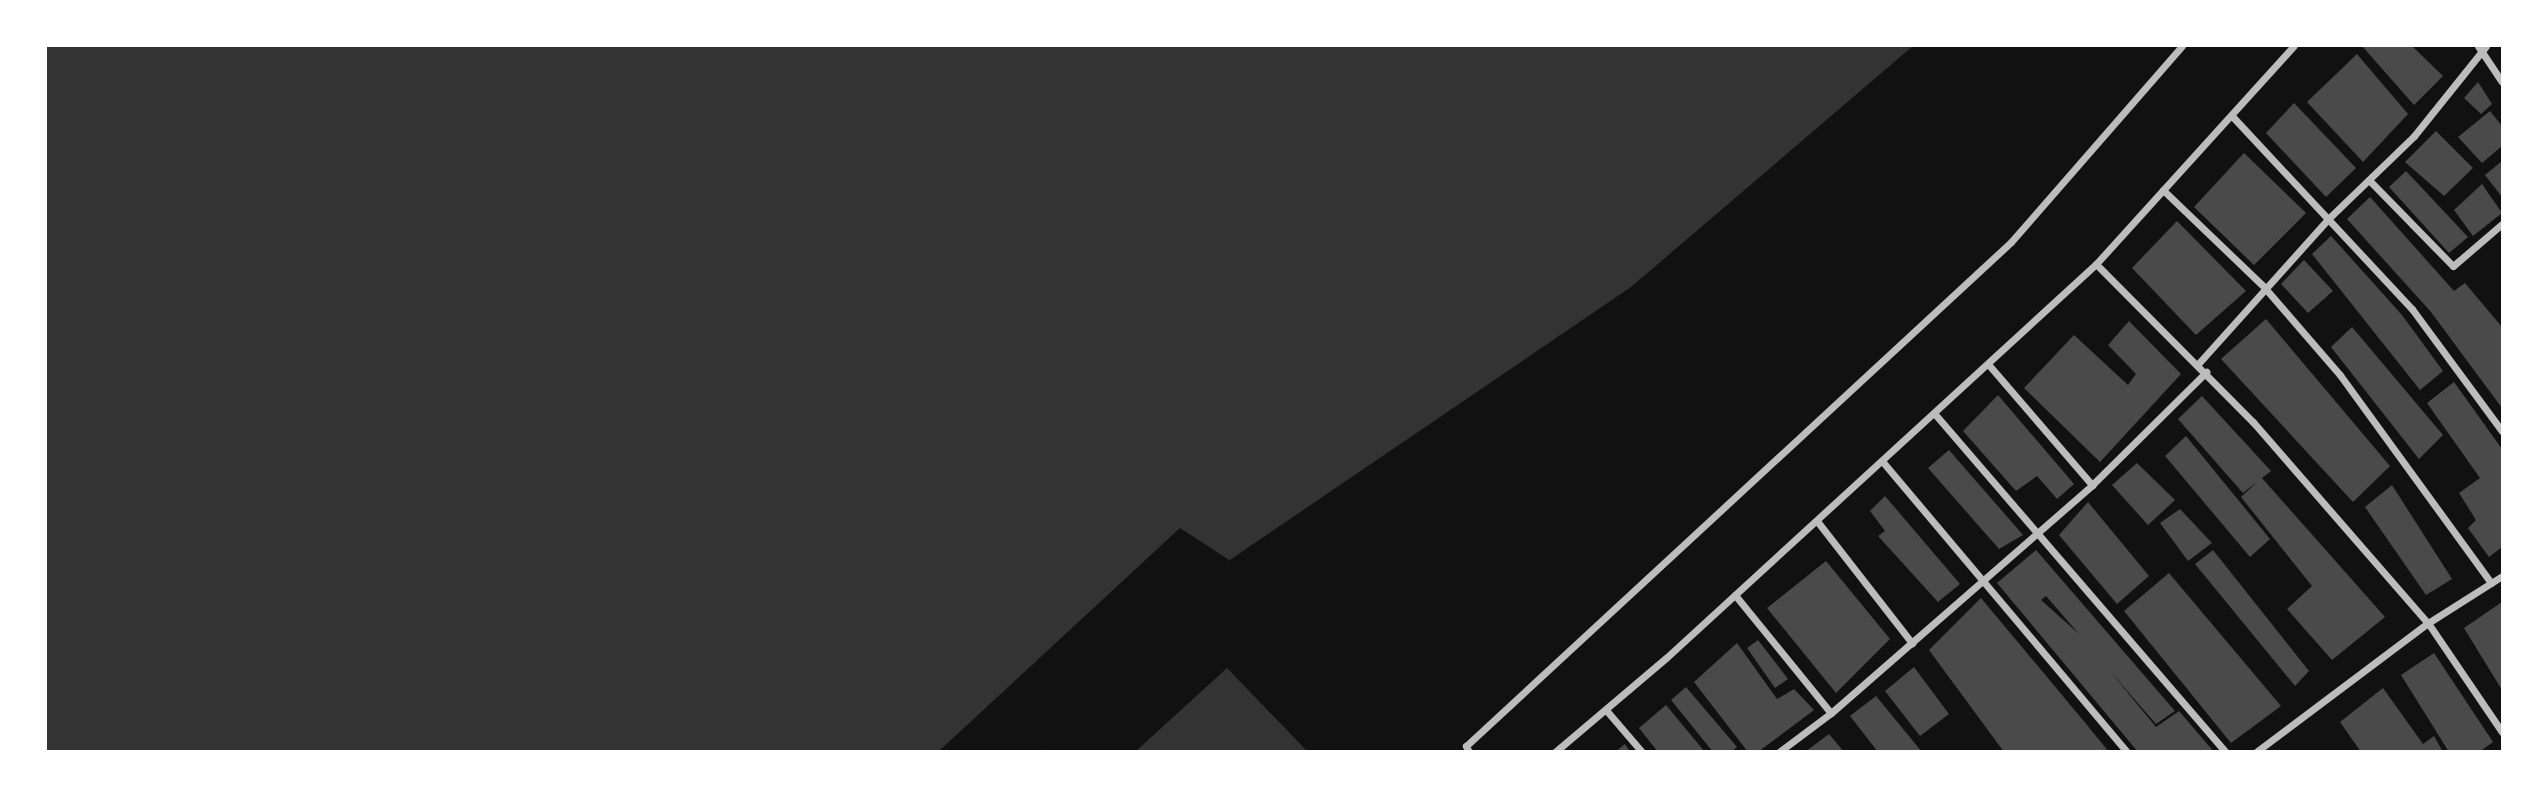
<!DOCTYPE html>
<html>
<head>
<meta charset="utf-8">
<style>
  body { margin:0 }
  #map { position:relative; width:2548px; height:797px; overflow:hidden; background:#111; font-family:Helvetica,sans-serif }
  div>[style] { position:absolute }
  .water>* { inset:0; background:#333 }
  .pier>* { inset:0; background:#111 }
  .building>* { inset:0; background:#4a4a4a }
  .minor>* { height:7px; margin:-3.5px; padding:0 3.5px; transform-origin:3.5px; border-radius:3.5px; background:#bcbcbc }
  span { translate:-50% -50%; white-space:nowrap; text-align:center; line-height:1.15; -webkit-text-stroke:7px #fff; paint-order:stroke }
  .frame { position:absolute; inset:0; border:47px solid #fff; pointer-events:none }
</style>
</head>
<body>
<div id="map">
  <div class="water">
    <i style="clip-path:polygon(46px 46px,1913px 46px,1631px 287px,1218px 568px,1038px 752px,46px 751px)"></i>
    <i style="clip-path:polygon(1227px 668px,1307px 751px,1136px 751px)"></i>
  </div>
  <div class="pier">
    <i style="clip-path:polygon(1180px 528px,1229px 560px,1039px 751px,939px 751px)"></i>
  </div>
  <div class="building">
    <i style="clip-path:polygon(2362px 46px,2412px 46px,2443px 76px,2414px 105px)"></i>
    <i style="clip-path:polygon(2357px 54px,2408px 114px,2363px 162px,2307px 102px)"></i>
    <i style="clip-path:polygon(2478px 82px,2492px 104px,2481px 114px,2464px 98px)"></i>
    <i style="clip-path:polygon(2294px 103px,2356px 168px,2326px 197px,2266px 133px)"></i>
    <i style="clip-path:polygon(2490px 111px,2502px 126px,2502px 146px,2482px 163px,2458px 137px)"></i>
    <i style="clip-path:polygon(2436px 131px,2473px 168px,2444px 196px,2405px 162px)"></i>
    <i style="clip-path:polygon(2244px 153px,2306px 213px,2254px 265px,2194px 207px)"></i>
    <i style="clip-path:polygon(2502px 161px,2502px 197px,2485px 175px)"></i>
    <i style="clip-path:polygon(2406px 171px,2468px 237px,2449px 253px,2389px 187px)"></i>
    <i style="clip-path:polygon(2482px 184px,2502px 213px,2473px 236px,2454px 210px)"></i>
    <i style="clip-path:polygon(2370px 197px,2454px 291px,2465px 283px,2502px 327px,2502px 408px,2431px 312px,2347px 219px)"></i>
    <i style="clip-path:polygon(2177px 221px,2246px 291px,2196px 335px,2132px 268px)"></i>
    <i style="clip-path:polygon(2331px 236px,2402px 315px,2443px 371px,2420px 390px,2312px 254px)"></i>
    <i style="clip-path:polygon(2304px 260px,2333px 291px,2308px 313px,2281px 284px)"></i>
    <i style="clip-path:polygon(2266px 319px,2390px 466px,2353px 502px,2221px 359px)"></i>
    <i style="clip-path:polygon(2129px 321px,2181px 374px,2100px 462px,2024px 388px,2074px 335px,2128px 385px,2136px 374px,2108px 345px)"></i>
    <i style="clip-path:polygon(2352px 327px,2443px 435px,2419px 459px,2331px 347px)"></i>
    <i style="clip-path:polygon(2454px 382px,2502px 449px,2502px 547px,2489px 557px,2468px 528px,2476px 520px,2459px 493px,2480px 478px,2427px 403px)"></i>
    <i style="clip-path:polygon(1998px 395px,2074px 484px,2057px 499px,2037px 476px,2016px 491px,1963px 431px)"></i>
    <i style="clip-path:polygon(2202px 396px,2271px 471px,2262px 478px,2385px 617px,2332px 660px,2287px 609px,2312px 586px,2241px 497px,2258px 481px,2243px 493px,2178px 419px)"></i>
    <i style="clip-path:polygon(2186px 436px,2270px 539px,2250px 557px,2165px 456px)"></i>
    <i style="clip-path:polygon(1949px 450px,2023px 535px,1999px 549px,1928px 468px)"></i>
    <i style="clip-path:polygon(2137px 463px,2175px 500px,2148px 525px,2112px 485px)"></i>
    <i style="clip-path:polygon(2392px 485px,2452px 579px,2426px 595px,2365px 507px)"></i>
    <i style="clip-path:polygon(1885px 496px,1960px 584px,1938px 602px,1878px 536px,1885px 531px,1870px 511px)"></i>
    <i style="clip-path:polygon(2088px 502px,2149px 576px,2117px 604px,2059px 535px)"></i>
    <i style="clip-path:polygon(2180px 509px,2212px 543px,2188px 561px,2160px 523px)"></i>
    <i style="clip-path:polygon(evenodd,2036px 550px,2175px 711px,2156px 724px,2109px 670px,2156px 727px,2179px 711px,2214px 752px,2138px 752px,1997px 583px,2036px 550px,2046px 596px,2079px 634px,2041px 600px,2046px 596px)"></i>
    <i style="clip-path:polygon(2213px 550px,2309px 671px,2295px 686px,2195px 564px)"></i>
    <i style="clip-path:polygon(1826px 561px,1890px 639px,1836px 693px,1767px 608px)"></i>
    <i style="clip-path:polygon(2169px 573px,2281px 706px,2231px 743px,2124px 611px)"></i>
    <i style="clip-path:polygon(1981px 598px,2087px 725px,2109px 752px,2004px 752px,1929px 650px)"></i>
    <i style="clip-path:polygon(2502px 602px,2502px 690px,2464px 628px)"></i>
    <i style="clip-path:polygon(1758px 640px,1788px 679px,1775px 688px,1747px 648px)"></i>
    <i style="clip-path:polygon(1737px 643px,1777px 699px,1794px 689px,1814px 710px,1758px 752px,1748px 752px,1694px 682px)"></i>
    <i style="clip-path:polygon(2434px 653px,2493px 742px,2479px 752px,2449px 752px,2401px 675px)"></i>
    <i style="clip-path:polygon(1914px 667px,1949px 714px,1920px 736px,1885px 691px)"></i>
    <i style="clip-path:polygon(1686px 687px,1737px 747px,1731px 752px,1713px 752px,1671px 700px)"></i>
    <i style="clip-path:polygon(2383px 688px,2423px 744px,2434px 736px,2443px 752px,2361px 752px,2340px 722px)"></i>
    <i style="clip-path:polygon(1876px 696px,1922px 752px,1878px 752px,1850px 716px)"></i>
    <i style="clip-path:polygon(1666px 705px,1705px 752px,1658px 752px,1639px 728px)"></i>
    <i style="clip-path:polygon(1829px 734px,1844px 752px,1805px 752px)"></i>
    <i style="clip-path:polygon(1625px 744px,1630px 752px,1615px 752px)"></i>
  </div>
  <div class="minor">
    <i style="left:2478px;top:46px;width:43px;rotate:56.3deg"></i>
    <i style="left:2232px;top:116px;width:264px;rotate:47deg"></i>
    <i style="left:2412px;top:309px;width:152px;rotate:53.6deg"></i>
    <i style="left:2369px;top:180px;width:120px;rotate:45.7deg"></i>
    <i style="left:2453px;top:266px;width:65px;rotate:-40.6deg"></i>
    <i style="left:2163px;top:190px;width:140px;rotate:43.8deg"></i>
    <i style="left:2264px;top:287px;width:116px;rotate:49.2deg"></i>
    <i style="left:2340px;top:375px;width:257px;rotate:54deg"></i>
    <i style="left:2096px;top:264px;width:223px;rotate:45.2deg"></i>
    <i style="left:2253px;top:422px;width:267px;rotate:49deg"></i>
    <i style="left:2428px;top:623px;width:132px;rotate:55.8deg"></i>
    <i style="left:1988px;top:364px;width:160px;rotate:49.3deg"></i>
    <i style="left:2198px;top:364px;width:193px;rotate:-48.1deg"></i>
    <i style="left:2327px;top:220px;width:121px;rotate:-44deg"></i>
    <i style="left:2414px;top:136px;width:115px;rotate:-51.3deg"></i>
    <i style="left:1934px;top:413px;width:447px;rotate:49.3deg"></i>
    <i style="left:1882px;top:461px;width:380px;rotate:49.9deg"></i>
    <i style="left:1817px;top:521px;width:155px;rotate:52.1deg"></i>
    <i style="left:1735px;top:595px;width:152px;rotate:50.9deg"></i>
    <i style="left:1831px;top:713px;width:65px;rotate:143.1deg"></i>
    <i style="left:1606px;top:710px;width:55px;rotate:49.4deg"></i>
    <i style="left:1831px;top:713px;width:347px;rotate:-41.1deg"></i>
    <i style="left:2092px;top:485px;width:161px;rotate:-44.7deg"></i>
    <i style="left:1469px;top:752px;width:7px;rotate:-117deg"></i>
    <i style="left:1466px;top:746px;width:742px;rotate:-42.76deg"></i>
    <i style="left:2011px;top:242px;width:260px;rotate:-48.9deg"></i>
    <i style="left:1555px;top:752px;width:145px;rotate:-40.3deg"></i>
    <i style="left:1666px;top:658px;width:583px;rotate:-42.5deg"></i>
    <i style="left:2096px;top:264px;width:294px;rotate:-47.8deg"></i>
    <i style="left:2256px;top:752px;width:215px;rotate:-36.9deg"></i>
    <i style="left:2428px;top:623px;width:88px;rotate:-32.4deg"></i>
  </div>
  <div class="frame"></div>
</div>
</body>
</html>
